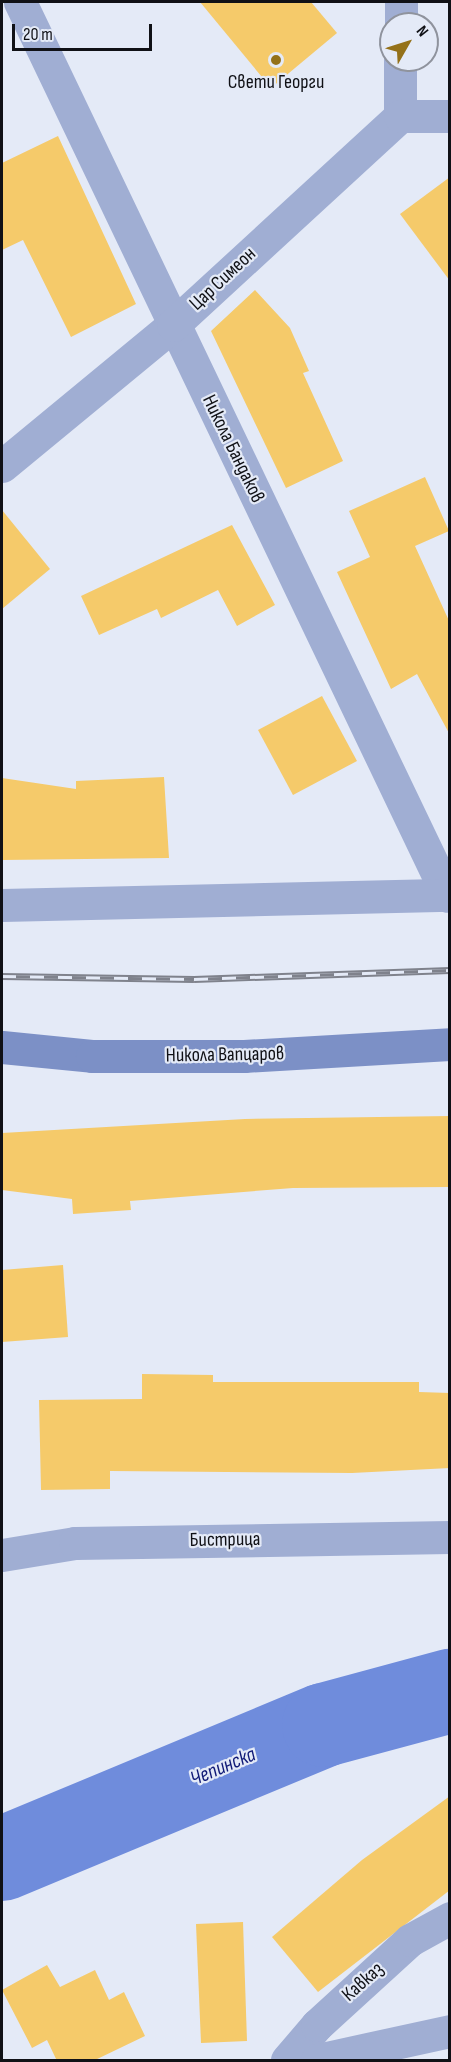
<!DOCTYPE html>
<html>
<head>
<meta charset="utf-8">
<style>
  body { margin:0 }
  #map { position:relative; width:451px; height:2062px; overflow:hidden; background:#e4eaf7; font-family:"Sofia Sans Condensed",sans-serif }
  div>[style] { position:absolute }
  .river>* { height:84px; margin:-42px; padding:0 42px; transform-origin:42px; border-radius:42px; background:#6f8cdc }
  .building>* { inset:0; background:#f5ca6a }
  .street>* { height:33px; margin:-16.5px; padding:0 16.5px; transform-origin:16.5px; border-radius:16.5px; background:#a0aed3 }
  .secondary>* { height:33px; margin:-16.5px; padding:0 16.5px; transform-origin:16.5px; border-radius:16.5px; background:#7c90c6 }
  .rail>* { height:7px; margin-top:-3.5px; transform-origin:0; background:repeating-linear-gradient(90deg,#e4eaf7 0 14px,#7f828c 0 28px); box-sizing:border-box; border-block:2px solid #7f828c }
  .dots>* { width:16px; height:16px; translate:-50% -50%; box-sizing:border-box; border:3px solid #e4eaf7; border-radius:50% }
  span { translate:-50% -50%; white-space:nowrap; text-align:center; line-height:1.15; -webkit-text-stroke:4.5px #e4eaf7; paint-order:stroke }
  .poi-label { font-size:20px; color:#101116 }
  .street-label { font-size:20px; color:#101116 }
  .water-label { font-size:21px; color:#101a77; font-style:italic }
  .frame { position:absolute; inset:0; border:3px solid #101116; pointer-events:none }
  .north { position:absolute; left:379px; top:12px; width:60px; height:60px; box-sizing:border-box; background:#e4eaf7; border:2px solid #8f939d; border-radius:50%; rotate:51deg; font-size:16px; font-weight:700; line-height:24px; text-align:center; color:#101116 }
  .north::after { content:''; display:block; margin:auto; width:21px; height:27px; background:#947119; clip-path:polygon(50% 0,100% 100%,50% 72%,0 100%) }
  .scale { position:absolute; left:12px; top:24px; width:140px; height:27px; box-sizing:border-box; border:3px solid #101116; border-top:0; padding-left:8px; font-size:18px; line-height:21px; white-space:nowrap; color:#101116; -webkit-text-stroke:4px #e4eaf7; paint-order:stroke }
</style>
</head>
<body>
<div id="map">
  <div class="river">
    <i style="left:2px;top:1859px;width:349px;rotate:-22.6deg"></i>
    <i style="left:324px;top:1725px;width:131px;rotate:-15.1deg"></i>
  </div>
  <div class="building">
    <i style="clip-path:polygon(200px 2px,311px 2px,337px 33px,271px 88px)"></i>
    <i style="clip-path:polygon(58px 136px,136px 304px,71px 337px,23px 240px,2px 250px,2px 163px)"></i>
    <i style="clip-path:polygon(450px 177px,450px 281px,400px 214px)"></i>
    <i style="clip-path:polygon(255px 290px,290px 328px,309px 371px,303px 373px,343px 461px,286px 488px,211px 331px)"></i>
    <i style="clip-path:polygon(425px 477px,449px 531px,415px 546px,450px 623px,450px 735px,417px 674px,391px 689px,337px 572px,370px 557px,349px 511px)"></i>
    <i style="clip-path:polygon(2px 510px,50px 569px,2px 609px)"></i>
    <i style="clip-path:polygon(232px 525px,275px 605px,237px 626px,218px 590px,161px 618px,157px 609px,99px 635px,81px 596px)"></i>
    <i style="clip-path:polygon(322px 696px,357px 761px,293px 795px,258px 730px)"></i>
    <i style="clip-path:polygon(164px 777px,169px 858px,2px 860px,2px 778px,76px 789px,76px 781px)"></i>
    <i style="clip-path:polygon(450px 1116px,450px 1187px,293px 1188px,130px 1201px,131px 1210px,73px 1214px,72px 1199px,2px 1190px,2px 1133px,245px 1119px)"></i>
    <i style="clip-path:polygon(63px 1265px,68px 1337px,2px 1342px,2px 1270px)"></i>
    <i style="clip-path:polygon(142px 1374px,213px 1375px,213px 1382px,419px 1382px,419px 1392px,450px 1393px,450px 1468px,352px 1473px,110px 1471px,110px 1489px,41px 1490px,39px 1400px,142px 1399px)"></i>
    <i style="clip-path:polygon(450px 1796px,450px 1890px,318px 1992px,272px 1937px,362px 1860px)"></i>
    <i style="clip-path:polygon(243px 1922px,247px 2041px,201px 2043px,196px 1924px)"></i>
    <i style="clip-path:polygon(47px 1965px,60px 1987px,95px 1970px,109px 2000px,124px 1992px,145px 2036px,93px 2061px,57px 2061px,47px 2040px,32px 2048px,2px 1990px)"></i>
  </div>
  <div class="street">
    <i style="left:20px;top:2px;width:991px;rotate:64.42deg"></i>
    <i style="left:401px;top:24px;width:22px;rotate:-90deg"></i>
    <i style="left:400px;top:116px;width:56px;rotate:-90deg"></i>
    <i style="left:2px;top:466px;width:222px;rotate:-39.5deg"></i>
    <i style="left:173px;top:325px;width:309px;rotate:-42.6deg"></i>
    <i style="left:400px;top:116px;width:50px"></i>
    <i style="left:2px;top:905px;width:448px;rotate:-1.3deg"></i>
    <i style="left:2px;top:1555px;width:74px;rotate:-9.3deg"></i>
    <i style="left:75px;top:1543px;width:375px;rotate:-0.9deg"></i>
    <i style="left:287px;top:2060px;width:46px;rotate:-49.4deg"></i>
    <i style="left:317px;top:2025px;width:126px;rotate:-42.4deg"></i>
    <i style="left:410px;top:1940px;width:46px;rotate:-28.8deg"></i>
    <i style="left:317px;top:2060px;width:136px;rotate:-12.3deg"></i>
  </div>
  <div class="secondary">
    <i style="left:2px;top:1047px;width:90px;rotate:5.7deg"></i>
    <i style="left:92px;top:1056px;width:152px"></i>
    <i style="left:244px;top:1056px;width:206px;rotate:-3.3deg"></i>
  </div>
  <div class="rail">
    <i style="left:2px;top:976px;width:192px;rotate:0.9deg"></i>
    <i style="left:194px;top:979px;width:256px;rotate:-2deg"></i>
  </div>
  <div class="dots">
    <i style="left:276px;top:60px;background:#947119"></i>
  </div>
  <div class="poi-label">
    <span style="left:276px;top:82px">Свети Георги</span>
  </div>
  <div class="street-label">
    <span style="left:223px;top:279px;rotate:-43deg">Цар Симеон</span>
    <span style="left:233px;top:449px;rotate:64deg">Никола Бандаков</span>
    <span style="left:225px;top:1055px;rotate:-1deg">Никола Вапцаров</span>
    <span style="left:225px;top:1540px;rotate:-1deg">Бистрица</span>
    <span style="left:363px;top:1982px;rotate:-42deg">Кавказ</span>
  </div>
  <div class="water-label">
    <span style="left:223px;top:1767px;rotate:-23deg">Чепинска</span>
  </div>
  <div class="frame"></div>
  <div class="north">N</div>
  <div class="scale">20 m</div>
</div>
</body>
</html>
